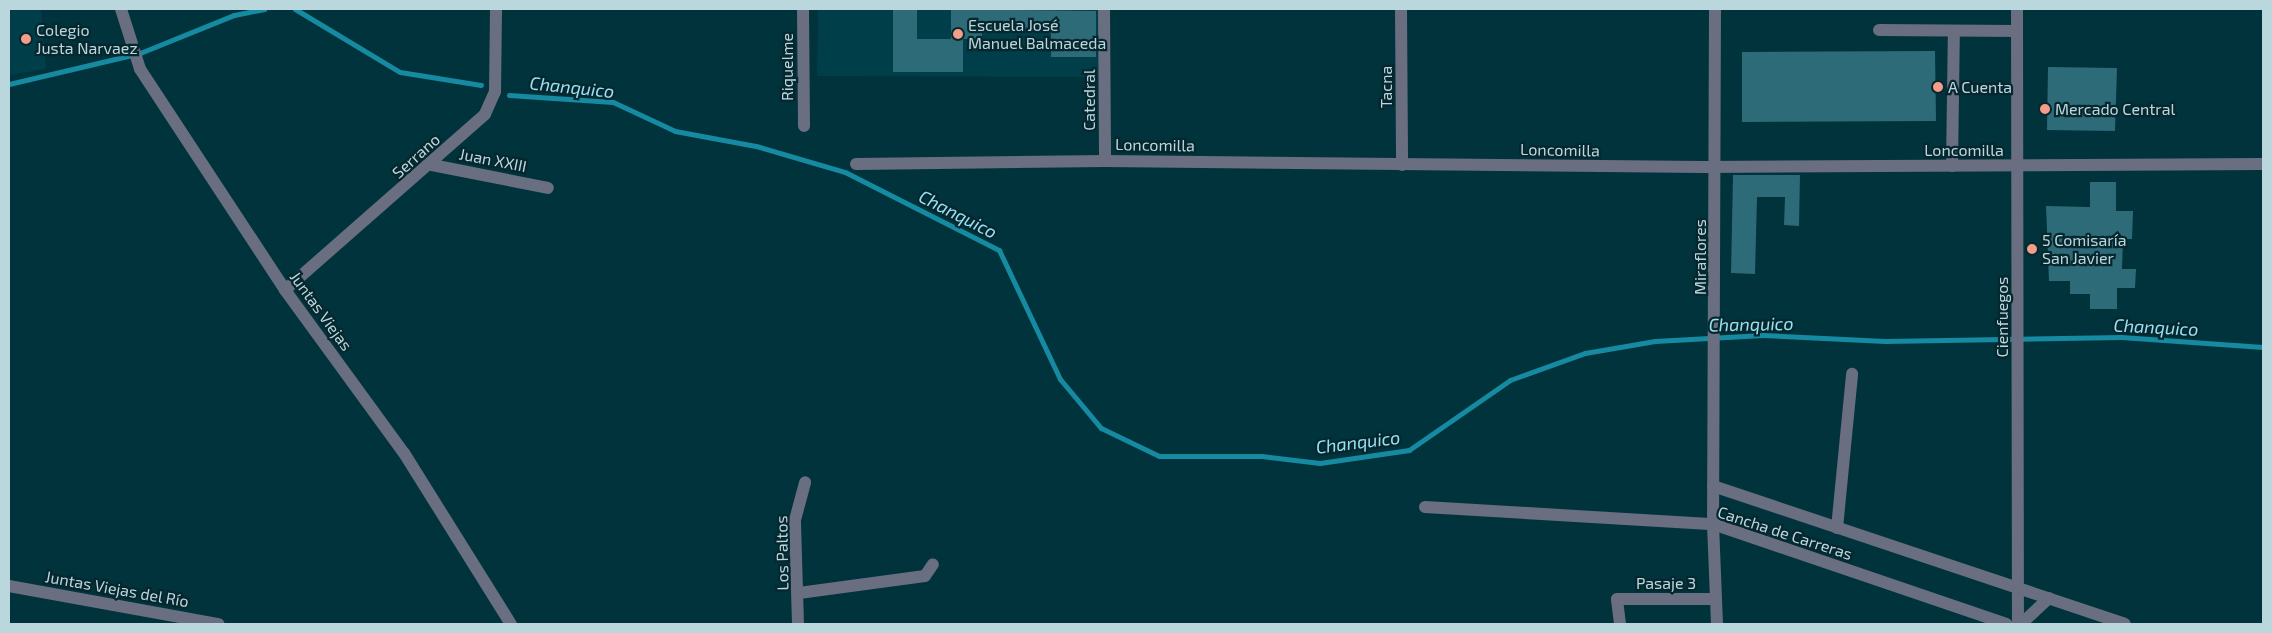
<!DOCTYPE html>
<html>
<head>
<meta charset="utf-8">
<style>
  body { margin:0 }
  #map { position:relative; width:2272px; height:633px; overflow:hidden; background:#01333c; font-family:"Exo 2",sans-serif }
  div>[style] { position:absolute }
  .built>* { inset:0; background:#003e49 }
  .stream>* { height:5px; margin:-2.5px; padding:0 2.5px; transform-origin:2.5px; border-radius:2.5px; background:#168aa0 }
  .building>* { inset:0; background:#2e6b78 }
  .minor>* { height:12px; margin:-6px; padding:0 6px; transform-origin:6px; border-radius:6px; background:#696e80 }
  .dots>* { width:14px; height:14px; translate:-50% -50%; box-sizing:border-box; border:2px solid #07272e; border-radius:50% }
  span { translate:-50% -50%; white-space:nowrap; text-align:center; line-height:1.15; -webkit-text-stroke:4.5px #07272e; paint-order:stroke }
  .poi-label { font-size:16px; color:#bad7de }
  .left { translate:0 -50%; text-align:left }
  .street-label { font-size:16px; color:#bad7de }
  .water-label { font-size:18px; color:#96e1f3; font-style:italic }
  .frame { position:absolute; inset:0; border:10px solid #bad7de; pointer-events:none }
</style>
</head>
<body>
<div id="map">
  <div class="built">
    <i style="clip-path:polygon(9px 9px,45px 9px,41px 10px,46px 69px,9px 75px)"></i>
    <i style="clip-path:polygon(818px 9px,1098px 9px,1098px 77px,817px 76px)"></i>
  </div>
  <div class="stream">
    <i style="left:295px;top:9px;width:122px;rotate:31deg"></i>
    <i style="left:400px;top:72px;width:82px;rotate:9.1deg"></i>
    <i style="left:9px;top:84px;width:135px;rotate:-13.3deg"></i>
    <i style="left:140px;top:53px;width:101px;rotate:-22deg"></i>
    <i style="left:234px;top:15px;width:31px;rotate:-11deg"></i>
    <i style="left:509px;top:95px;width:104px;rotate:3.9deg"></i>
    <i style="left:613px;top:102px;width:68px;rotate:25.1deg"></i>
    <i style="left:675px;top:131px;width:82px;rotate:10.5deg"></i>
    <i style="left:756px;top:146px;width:93px;rotate:16.3deg"></i>
    <i style="left:845px;top:172px;width:173px;rotate:26.9deg"></i>
    <i style="left:999px;top:250px;width:143px;rotate:64.7deg"></i>
    <i style="left:1060px;top:379px;width:64px;rotate:50.1deg"></i>
    <i style="left:1101px;top:428px;width:64px;rotate:25.8deg"></i>
    <i style="left:1159px;top:456px;width:103px"></i>
    <i style="left:1262px;top:456px;width:58px;rotate:6.9deg"></i>
    <i style="left:1320px;top:463px;width:90px;rotate:-8.3deg"></i>
    <i style="left:1409px;top:450px;width:123px;rotate:-34.7deg"></i>
    <i style="left:1510px;top:380px;width:80px;rotate:-19.8deg"></i>
    <i style="left:1585px;top:353px;width:71px;rotate:-9.7deg"></i>
    <i style="left:1655px;top:341px;width:108px;rotate:-3.2deg"></i>
    <i style="left:1763px;top:335px;width:122px;rotate:2.8deg"></i>
    <i style="left:1885px;top:341px;width:236px;rotate:-1deg"></i>
    <i style="left:2121px;top:337px;width:142px;rotate:4deg"></i>
  </div>
  <div class="building">
    <i style="clip-path:polygon(893px 9px,917px 9px,917px 39px,951px 39px,951px 9px,1096px 11px,1096px 57px,1051px 57px,1051px 29px,982px 29px,982px 39px,963px 39px,963px 72px,893px 72px)"></i>
    <i style="clip-path:polygon(1935px 51px,1936px 121px,1742px 122px,1742px 52px)"></i>
    <i style="clip-path:polygon(2048px 67px,2117px 68px,2115px 131px,2047px 130px)"></i>
    <i style="clip-path:polygon(1733px 175px,1800px 175px,1799px 226px,1784px 225px,1785px 197px,1757px 197px,1755px 274px,1731px 273px)"></i>
    <i style="clip-path:polygon(2090px 182px,2116px 182px,2116px 211px,2133px 211px,2132px 239px,2123px 239px,2122px 269px,2136px 269px,2135px 288px,2117px 288px,2117px 309px,2090px 309px,2090px 294px,2070px 294px,2070px 281px,2049px 281px,2046px 206px,2090px 207px)"></i>
  </div>
  <div class="minor">
    <i style="left:121px;top:9px;width:63px;rotate:72.4deg"></i>
    <i style="left:140px;top:69px;width:264px;rotate:56.7deg"></i>
    <i style="left:285px;top:290px;width:202px;rotate:53.9deg"></i>
    <i style="left:404px;top:453px;width:202px;rotate:58deg"></i>
    <i style="left:803px;top:9px;width:117px;rotate:89.5deg"></i>
    <i style="left:1104px;top:9px;width:152px;rotate:89.6deg"></i>
    <i style="left:1401px;top:9px;width:156px;rotate:89.6deg"></i>
    <i style="left:1715px;top:9px;width:515px;rotate:90.22deg"></i>
    <i style="left:1713px;top:524px;width:100px;rotate:87.7deg"></i>
    <i style="left:2017px;top:9px;width:615px;rotate:89.91deg"></i>
    <i style="left:1879px;top:30px;width:138px;rotate:0.4deg"></i>
    <i style="left:856px;top:164px;width:249px;rotate:-0.7deg"></i>
    <i style="left:1105px;top:161px;width:599px;rotate:0.57deg"></i>
    <i style="left:1704px;top:167px;width:559px;rotate:-0.31deg"></i>
    <i style="left:432px;top:165px;width:118px;rotate:11.2deg"></i>
    <i style="left:1952px;top:166px;width:135px;rotate:-89.2deg"></i>
    <i style="left:285px;top:290px;width:266px;rotate:-41.3deg"></i>
    <i style="left:485px;top:114px;width:24px;rotate:-66deg"></i>
    <i style="left:495px;top:92px;width:83px;rotate:-89.3deg"></i>
    <i style="left:1713px;top:486px;width:434px;rotate:18.5deg"></i>
    <i style="left:1425px;top:507px;width:289px;rotate:3.4deg"></i>
    <i style="left:1713px;top:524px;width:310px;rotate:18.8deg"></i>
    <i style="left:1837px;top:528px;width:155px;rotate:-84.4deg"></i>
    <i style="left:9px;top:586px;width:213px;rotate:10.3deg"></i>
    <i style="left:799px;top:593px;width:127px;rotate:-7.7deg"></i>
    <i style="left:925px;top:576px;width:14px;rotate:-56deg"></i>
    <i style="left:798px;top:624px;width:104px;rotate:-91.7deg"></i>
    <i style="left:795px;top:520px;width:39px;rotate:-75deg"></i>
    <i style="left:1620px;top:624px;width:25px;rotate:-97deg"></i>
    <i style="left:1617px;top:599px;width:99px"></i>
    <i style="left:2021px;top:624px;width:38px;rotate:-43deg"></i>
  </div>
  <div class="dots">
    <i style="left:958px;top:34px;background:#f49e89"></i>
    <i style="left:26px;top:39px;background:#f49e89"></i>
    <i style="left:1938px;top:87px;background:#f49e89"></i>
    <i style="left:2045px;top:109px;background:#f49e89"></i>
    <i style="left:2032px;top:249px;background:#f49e89"></i>
  </div>
  <div class="poi-label">
    <span class="left" style="left:968px;top:34px">Escuela José<br>Manuel Balmaceda</span>
    <span class="left" style="left:36px;top:39px">Colegio<br>Justa Narvaez</span>
    <span class="left" style="left:1948px;top:87px">A Cuenta</span>
    <span class="left" style="left:2055px;top:109px">Mercado Central</span>
    <span class="left" style="left:2042px;top:249px">5 Comisaría<br>San Javier</span>
  </div>
  <div class="street-label">
    <span style="left:787px;top:67px;rotate:-90deg">Riquelme</span>
    <span style="left:1386px;top:87px;rotate:-90deg">Tacna</span>
    <span style="left:1089px;top:100px;rotate:-90deg">Catedral</span>
    <span style="left:1155px;top:145px;rotate:1deg">Loncomilla</span>
    <span style="left:1560px;top:150px;rotate:1deg">Loncomilla</span>
    <span style="left:1964px;top:150px">Loncomilla</span>
    <span style="left:416px;top:156px;rotate:-42deg">Serrano</span>
    <span style="left:493px;top:160px;rotate:11deg">Juan XXIII</span>
    <span style="left:1700px;top:257px;rotate:-90deg">Miraflores</span>
    <span style="left:321px;top:311px;rotate:54deg">Juntas Viejas</span>
    <span style="left:2002px;top:317px;rotate:-90deg">Cienfuegos</span>
    <span style="left:1785px;top:533px;rotate:18deg">Cancha de Carreras</span>
    <span style="left:782px;top:553px;rotate:-91deg">Los Paltos</span>
    <span style="left:1666px;top:583px">Pasaje 3</span>
    <span style="left:117px;top:589px;rotate:10deg">Juntas Viejas del Río</span>
  </div>
  <div class="water-label">
    <span style="left:572px;top:87px;rotate:6deg">Chanquico</span>
    <span style="left:958px;top:214px;rotate:27deg">Chanquico</span>
    <span style="left:1751px;top:324px;rotate:-1deg">Chanquico</span>
    <span style="left:2156px;top:327px;rotate:3deg">Chanquico</span>
    <span style="left:1358px;top:442px;rotate:-7deg">Chanquico</span>
  </div>
  <div class="frame"></div>
</div>
</body>
</html>
